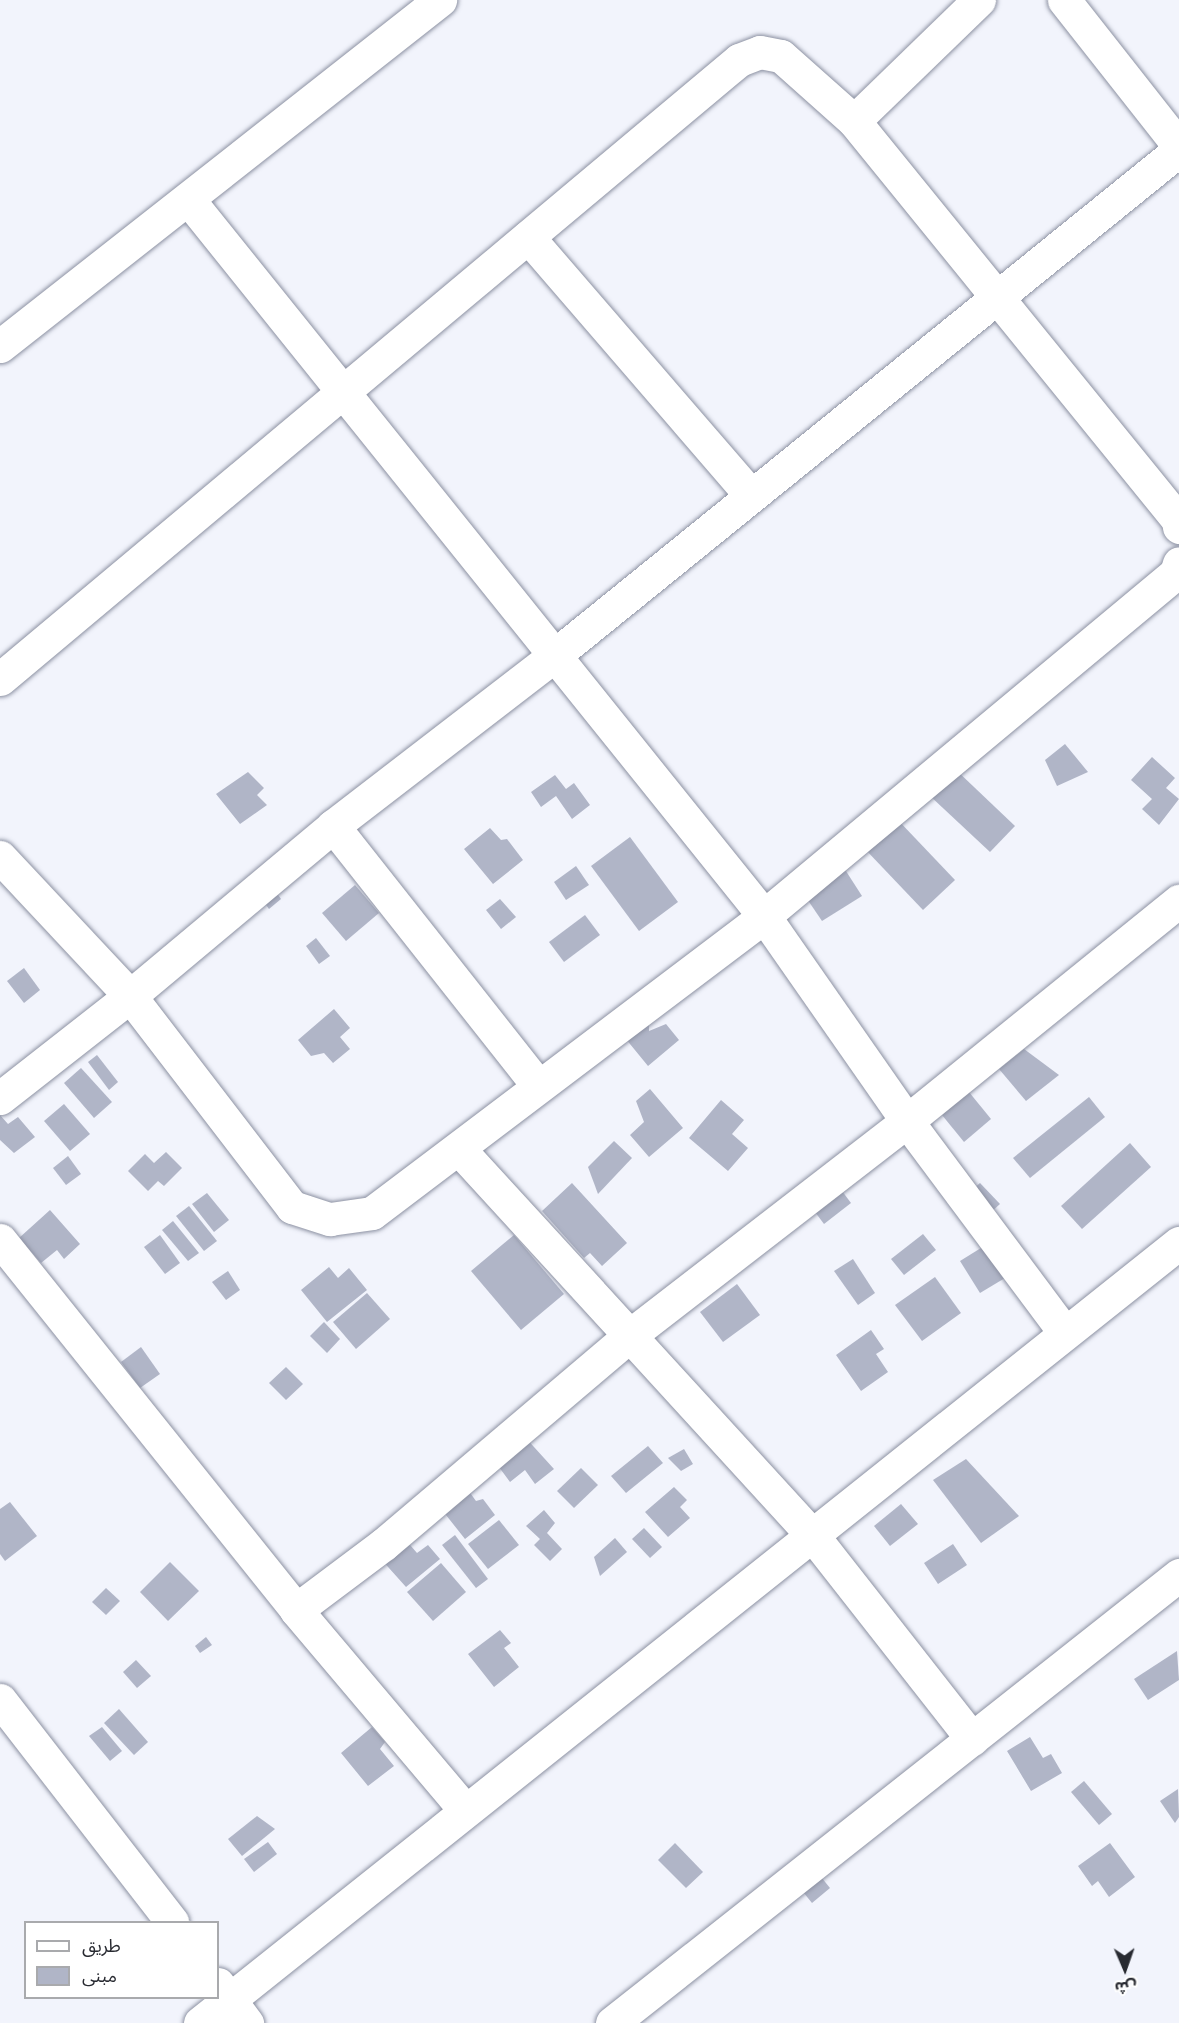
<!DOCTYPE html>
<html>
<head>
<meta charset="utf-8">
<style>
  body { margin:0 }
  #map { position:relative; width:1179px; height:2023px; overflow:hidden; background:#f2f4fc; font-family:"Fira Sans Condensed","Noto Sans Arabic",sans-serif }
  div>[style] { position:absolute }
  .building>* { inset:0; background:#b0b5c7 }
  .roads { filter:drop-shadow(0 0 2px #8c91a2) drop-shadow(0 0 2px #8c91a2) }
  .street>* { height:33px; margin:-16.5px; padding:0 16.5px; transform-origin:16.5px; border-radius:16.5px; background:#fff }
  span { translate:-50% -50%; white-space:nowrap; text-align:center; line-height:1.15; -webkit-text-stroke:5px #fff; paint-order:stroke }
  .legend { position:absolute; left:24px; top:1921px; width:195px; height:78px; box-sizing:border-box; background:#fff; border:2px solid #a9aaad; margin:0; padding:8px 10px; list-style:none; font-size:18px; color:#282a31 }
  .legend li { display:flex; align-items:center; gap:12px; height:30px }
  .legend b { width:30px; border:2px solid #a9aaad }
  .north { position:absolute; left:1095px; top:1939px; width:60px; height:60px; -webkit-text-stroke:4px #fff; paint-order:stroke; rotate:178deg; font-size:16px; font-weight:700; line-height:24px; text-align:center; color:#282a31 }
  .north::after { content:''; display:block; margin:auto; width:21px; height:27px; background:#282a31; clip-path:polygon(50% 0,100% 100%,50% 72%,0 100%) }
</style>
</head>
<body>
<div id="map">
  <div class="building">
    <i style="clip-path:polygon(1065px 744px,1088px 772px,1057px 786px,1045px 760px)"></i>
    <i style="clip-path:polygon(1152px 757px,1175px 778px,1166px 788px,1179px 799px,1159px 825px,1142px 809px,1152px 799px,1131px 780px)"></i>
    <i style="clip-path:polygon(954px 768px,1015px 826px,990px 852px,929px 795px)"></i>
    <i style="clip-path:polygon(248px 772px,264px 788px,257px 795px,267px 805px,240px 824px,216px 794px)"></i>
    <i style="clip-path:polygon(555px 775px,566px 789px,574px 783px,590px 805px,572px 819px,556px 796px,541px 807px,531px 792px)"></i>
    <i style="clip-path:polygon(896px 818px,955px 880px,923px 910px,864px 848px)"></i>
    <i style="clip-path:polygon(490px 828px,501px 840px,507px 839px,523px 860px,493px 884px,464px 849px)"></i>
    <i style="clip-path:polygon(630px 837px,678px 902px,639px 931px,591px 866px)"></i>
    <i style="clip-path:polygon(576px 866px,589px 885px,566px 900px,554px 882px)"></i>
    <i style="clip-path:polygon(844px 868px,862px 896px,822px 921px,803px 893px)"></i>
    <i style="clip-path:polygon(355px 885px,379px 913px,346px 941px,322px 913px)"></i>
    <i style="clip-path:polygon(274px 889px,281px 899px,269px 909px,261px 898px)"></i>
    <i style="clip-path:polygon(500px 899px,516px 917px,501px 929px,486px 910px)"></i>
    <i style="clip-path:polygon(585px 915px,600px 935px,564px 962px,549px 942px)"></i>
    <i style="clip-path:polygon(316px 938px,330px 956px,319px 964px,306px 946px)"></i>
    <i style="clip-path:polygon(24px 968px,40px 990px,24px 1003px,7px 981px)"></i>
    <i style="clip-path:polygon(334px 1009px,350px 1028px,340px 1037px,350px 1049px,333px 1063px,324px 1053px,311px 1056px,298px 1040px)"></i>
    <i style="clip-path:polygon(649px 1020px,649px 1031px,666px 1024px,679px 1040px,648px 1066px,621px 1033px)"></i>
    <i style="clip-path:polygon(1024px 1049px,1059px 1075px,1026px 1101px,999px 1069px)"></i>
    <i style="clip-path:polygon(97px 1055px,118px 1082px,109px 1090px,88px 1062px)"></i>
    <i style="clip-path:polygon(81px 1068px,112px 1102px,94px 1118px,64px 1083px)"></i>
    <i style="clip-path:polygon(650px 1089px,683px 1128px,649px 1157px,630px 1135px,644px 1122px,636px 1101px)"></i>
    <i style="clip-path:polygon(969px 1092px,991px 1119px,964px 1142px,942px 1115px)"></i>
    <i style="clip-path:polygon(1089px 1097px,1105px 1117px,1030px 1178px,1013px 1158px)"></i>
    <i style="clip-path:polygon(721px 1100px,744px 1120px,732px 1134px,748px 1148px,728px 1171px,689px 1138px)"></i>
    <i style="clip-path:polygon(64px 1104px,90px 1134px,70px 1151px,44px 1121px)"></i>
    <i style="clip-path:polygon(0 1115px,8px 1124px,18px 1117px,35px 1137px,14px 1153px,0 1140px)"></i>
    <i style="clip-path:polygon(614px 1141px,632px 1158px,598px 1194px,588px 1167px)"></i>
    <i style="clip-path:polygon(1130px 1143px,1151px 1167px,1082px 1229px,1061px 1206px)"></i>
    <i style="clip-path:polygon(166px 1152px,182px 1168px,164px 1186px,158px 1181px,148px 1191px,128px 1171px,145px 1154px,154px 1163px)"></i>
    <i style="clip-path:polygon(68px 1156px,81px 1174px,66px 1185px,53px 1168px)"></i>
    <i style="clip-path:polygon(572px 1183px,627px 1243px,602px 1266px,590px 1253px,584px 1258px,542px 1211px)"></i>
    <i style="clip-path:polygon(980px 1183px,1000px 1204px,990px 1213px,971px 1191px)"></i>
    <i style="clip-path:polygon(839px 1187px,851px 1203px,824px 1224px,812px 1208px)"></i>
    <i style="clip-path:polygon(207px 1193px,229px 1220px,214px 1232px,192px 1204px)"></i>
    <i style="clip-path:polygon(189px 1206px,217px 1241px,204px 1251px,176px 1216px)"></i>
    <i style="clip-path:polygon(50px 1210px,80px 1244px,64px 1259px,57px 1250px,41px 1263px,19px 1238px)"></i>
    <i style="clip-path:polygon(173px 1221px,199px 1253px,188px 1261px,162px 1230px)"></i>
    <i style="clip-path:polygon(923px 1234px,936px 1250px,904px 1275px,891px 1259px)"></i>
    <i style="clip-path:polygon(160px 1235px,180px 1263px,165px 1274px,144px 1247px)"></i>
    <i style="clip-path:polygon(514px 1235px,564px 1294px,521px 1330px,471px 1271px)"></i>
    <i style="clip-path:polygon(989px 1243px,1005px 1278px,980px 1293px,960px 1261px)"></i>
    <i style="clip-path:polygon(853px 1259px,875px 1293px,858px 1305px,834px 1271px)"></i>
    <i style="clip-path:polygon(329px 1267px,338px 1278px,349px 1268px,367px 1290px,327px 1322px,301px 1290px)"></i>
    <i style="clip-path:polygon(228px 1271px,240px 1290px,226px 1300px,212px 1282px)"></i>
    <i style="clip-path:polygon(935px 1277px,961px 1313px,922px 1341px,895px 1305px)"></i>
    <i style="clip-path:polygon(737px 1284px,760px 1315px,723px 1342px,700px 1312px)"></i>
    <i style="clip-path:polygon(367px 1293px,390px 1319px,356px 1349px,333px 1322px)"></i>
    <i style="clip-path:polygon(324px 1322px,340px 1339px,327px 1353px,310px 1336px)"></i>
    <i style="clip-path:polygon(871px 1330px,884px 1349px,876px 1354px,888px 1372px,861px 1391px,836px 1355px)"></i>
    <i style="clip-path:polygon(141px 1347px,160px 1374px,140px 1388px,121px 1362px)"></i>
    <i style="clip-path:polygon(286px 1367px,303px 1384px,286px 1400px,269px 1383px)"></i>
    <i style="clip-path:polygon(524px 1436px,554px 1469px,535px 1484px,525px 1470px,510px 1482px,493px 1459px)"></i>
    <i style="clip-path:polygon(648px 1446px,663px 1463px,626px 1493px,611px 1476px)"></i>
    <i style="clip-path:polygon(684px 1449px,693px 1464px,681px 1471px,668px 1458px)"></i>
    <i style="clip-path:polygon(966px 1459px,1019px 1516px,981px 1543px,933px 1480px)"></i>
    <i style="clip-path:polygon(581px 1468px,598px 1485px,574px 1508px,557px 1491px)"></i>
    <i style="clip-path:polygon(674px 1487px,687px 1500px,680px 1507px,690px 1518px,668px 1537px,645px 1512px)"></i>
    <i style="clip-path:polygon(468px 1490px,476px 1501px,483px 1499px,495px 1515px,465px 1539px,442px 1510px)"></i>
    <i style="clip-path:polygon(10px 1502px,37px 1536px,5px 1561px,0 1554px,0 1509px)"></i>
    <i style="clip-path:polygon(901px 1504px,918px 1524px,890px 1546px,874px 1526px)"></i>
    <i style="clip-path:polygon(544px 1510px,555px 1523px,547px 1533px,562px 1549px,550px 1561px,534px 1545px,540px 1539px,526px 1526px)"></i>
    <i style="clip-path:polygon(499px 1520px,519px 1545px,488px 1569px,468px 1544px)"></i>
    <i style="clip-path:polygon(644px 1528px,662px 1547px,650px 1558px,632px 1539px)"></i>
    <i style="clip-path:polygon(455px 1535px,488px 1579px,476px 1588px,442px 1545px)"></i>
    <i style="clip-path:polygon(404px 1538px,417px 1553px,428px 1545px,440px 1559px,406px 1587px,380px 1558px)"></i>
    <i style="clip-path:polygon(615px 1538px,627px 1552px,600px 1576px,594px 1557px)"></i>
    <i style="clip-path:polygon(953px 1544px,967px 1565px,938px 1584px,924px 1563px)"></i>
    <i style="clip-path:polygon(170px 1562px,199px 1591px,168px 1621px,140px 1592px)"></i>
    <i style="clip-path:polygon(441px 1563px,466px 1592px,433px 1621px,407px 1592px)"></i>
    <i style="clip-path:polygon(106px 1588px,120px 1601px,106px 1615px,92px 1602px)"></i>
    <i style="clip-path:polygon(500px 1630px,511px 1643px,504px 1648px,519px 1667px,494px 1687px,468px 1654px)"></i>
    <i style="clip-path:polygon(206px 1637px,212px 1645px,200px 1653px,195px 1646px)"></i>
    <i style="clip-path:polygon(1177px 1651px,1179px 1680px,1148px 1700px,1134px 1679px)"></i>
    <i style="clip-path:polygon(136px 1660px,151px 1676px,137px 1688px,123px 1672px)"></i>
    <i style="clip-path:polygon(119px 1709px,148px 1742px,134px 1755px,104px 1723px)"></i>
    <i style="clip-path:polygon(102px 1727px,122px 1751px,110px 1761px,89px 1736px)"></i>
    <i style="clip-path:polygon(372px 1727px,385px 1742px,380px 1749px,394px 1766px,368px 1786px,341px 1753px)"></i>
    <i style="clip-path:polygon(1030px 1737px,1043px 1758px,1051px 1754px,1062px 1773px,1031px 1791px,1007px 1751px)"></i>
    <i style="clip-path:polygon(1084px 1781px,1112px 1814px,1099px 1825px,1071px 1792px)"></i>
    <i style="clip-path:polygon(1178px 1789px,1179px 1817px,1175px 1823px,1160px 1801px)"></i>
    <i style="clip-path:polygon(257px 1816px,275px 1829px,242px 1856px,228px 1839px)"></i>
    <i style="clip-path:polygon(268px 1842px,277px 1854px,254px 1872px,244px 1859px)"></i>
    <i style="clip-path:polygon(675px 1843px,703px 1872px,686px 1888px,658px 1860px)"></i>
    <i style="clip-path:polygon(1110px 1843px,1135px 1877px,1109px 1897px,1098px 1881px,1092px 1886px,1078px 1866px)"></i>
    <i style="clip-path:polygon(817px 1872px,830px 1888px,812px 1903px,799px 1887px)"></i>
  </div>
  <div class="roads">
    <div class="street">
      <i style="left:1064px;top:0;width:186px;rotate:51.8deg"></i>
      <i style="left:854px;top:121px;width:174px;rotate:-44.1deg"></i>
      <i style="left:188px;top:199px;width:920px;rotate:51.22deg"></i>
      <i style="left:764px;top:916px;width:250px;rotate:55.1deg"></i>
      <i style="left:907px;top:1121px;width:263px;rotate:53.3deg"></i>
      <i style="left:528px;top:237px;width:341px;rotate:49.2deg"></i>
      <i style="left:0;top:346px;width:560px;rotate:-38.18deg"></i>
      <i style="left:0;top:679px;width:964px;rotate:-39.95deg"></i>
      <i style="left:739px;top:60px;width:22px;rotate:-21deg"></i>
      <i style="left:760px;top:52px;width:21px;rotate:11deg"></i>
      <i style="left:781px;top:56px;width:98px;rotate:41.7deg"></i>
      <i style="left:854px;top:121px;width:514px;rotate:50.92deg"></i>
      <i style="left:1178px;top:520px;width:7px;rotate:82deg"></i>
      <i style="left:333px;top:826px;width:331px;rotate:51.7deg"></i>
      <i style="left:0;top:857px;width:190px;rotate:46.9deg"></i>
      <i style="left:130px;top:996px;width:266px;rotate:52.5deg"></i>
      <i style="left:292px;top:1207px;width:40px;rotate:18deg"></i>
      <i style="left:330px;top:1219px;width:42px;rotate:-8.1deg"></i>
      <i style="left:372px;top:1213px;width:492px;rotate:-37.1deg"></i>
      <i style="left:764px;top:916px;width:536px;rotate:-39.78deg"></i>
      <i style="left:1176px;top:573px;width:10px;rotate:-73deg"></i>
      <i style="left:0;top:1098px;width:165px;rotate:-38.1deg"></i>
      <i style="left:130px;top:996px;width:265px;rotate:-39.9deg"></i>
      <i style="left:333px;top:826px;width:280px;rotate:-37.6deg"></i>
      <i style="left:555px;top:655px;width:803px;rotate:-38.98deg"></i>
      <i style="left:459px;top:1149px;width:524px;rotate:47.55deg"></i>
      <i style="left:813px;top:1536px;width:258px;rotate:51.9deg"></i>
      <i style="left:0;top:1240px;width:474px;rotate:51.3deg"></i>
      <i style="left:296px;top:1610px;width:262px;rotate:49.8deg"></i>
      <i style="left:296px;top:1610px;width:110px;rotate:-36.9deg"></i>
      <i style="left:384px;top:1544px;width:321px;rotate:-40.3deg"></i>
      <i style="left:629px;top:1336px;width:351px;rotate:-37.7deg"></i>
      <i style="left:907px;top:1121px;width:350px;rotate:-39deg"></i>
      <i style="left:0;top:1700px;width:281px;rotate:52.2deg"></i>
      <i style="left:218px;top:1984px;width:49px;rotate:53.4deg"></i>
      <i style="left:200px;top:2023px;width:1252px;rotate:-38.55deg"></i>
      <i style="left:612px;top:2023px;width:723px;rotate:-38.31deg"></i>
    </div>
  </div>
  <ul class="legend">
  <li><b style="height:8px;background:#fff"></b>طريق</li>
  <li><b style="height:16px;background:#b0b5c7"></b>مبنى</li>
  </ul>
  <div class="north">ش</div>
</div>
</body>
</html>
